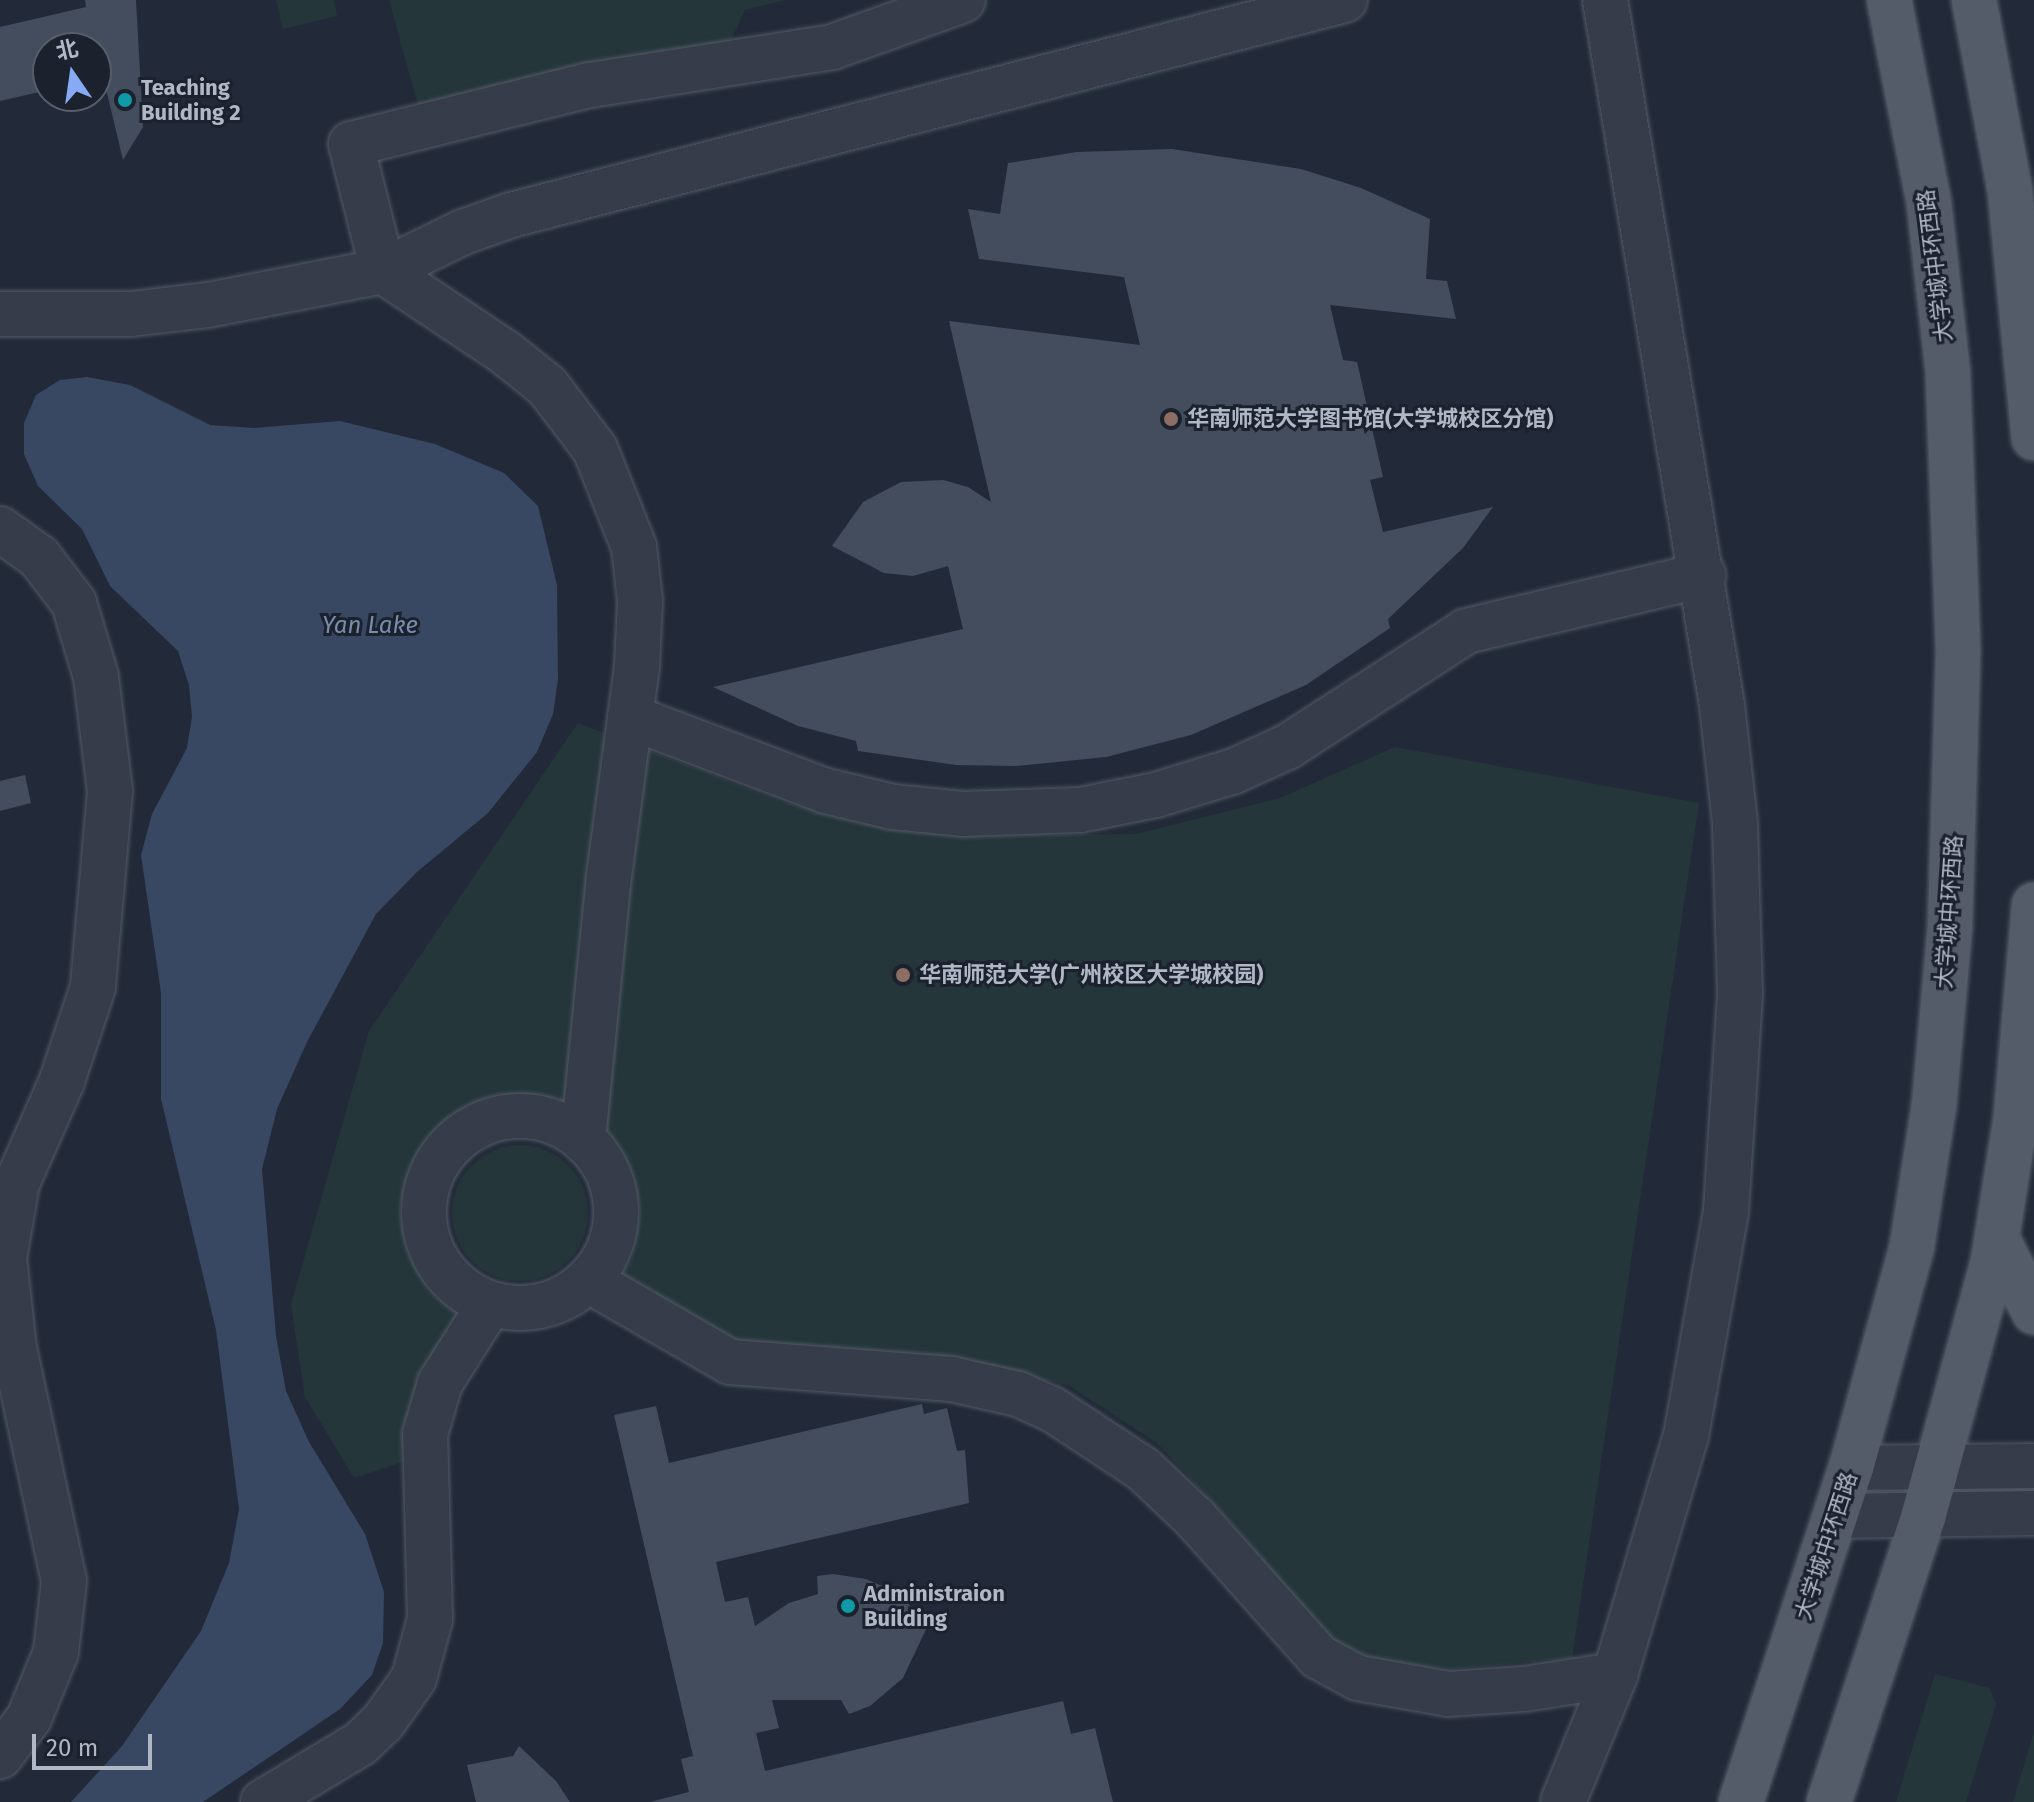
<!DOCTYPE html>
<html>
<head>
<meta charset="utf-8">
<style>
  body { margin:0 }
  #map { position:relative; width:2034px; height:1802px; overflow:hidden; background:#222a39; font-family:"Fira Sans","Noto Sans SC",sans-serif }
  div>[style] { position:absolute }
  .green>* { inset:0; background:#24363a }
  .round { border-radius:50% }
  .water>* { inset:0; background:#384762 }
  .building>* { inset:0; background:#434d5e }
  .roads { filter:drop-shadow(0 0 2px #535a67) drop-shadow(0 0 2px #535a67) }
  .minor>* { height:44px; margin:-22px; padding:0 22px; transform-origin:22px; border-radius:22px; background:#363c49 }
  .minor>.ring { margin:-22px; padding:0; box-sizing:content-box; background:none; border:44px solid #363c49; border-radius:50% }
  .major>* { height:44px; margin:-22px; padding:0 22px; transform-origin:22px; border-radius:22px; background:#545b69 }
  .dots>* { width:22px; height:22px; translate:-50% -50%; box-sizing:border-box; border:4px solid #1b222e; border-radius:50% }
  span { translate:-50% -50%; white-space:nowrap; text-align:center; line-height:1.15; -webkit-text-stroke:6px #1b222e; paint-order:stroke }
  .poi-label { font-size:22px; color:#b0b7c5; font-weight:700 }
  .left { translate:0 -50%; text-align:left }
  .street-label { font-size:22px; color:#b0b7c5 }
  .water-label { font-size:24px; color:#798cac; font-style:italic }
  .north { position:absolute; left:32px; top:32px; width:80px; height:80px; box-sizing:border-box; background:#1b222e; border:2px solid #575e6a; border-radius:50%; rotate:347deg; font-size:22px; font-weight:700; line-height:32px; text-align:center; color:#b0b7c5 }
  .north::after { content:''; display:block; margin:auto; width:28px; height:36px; background:#87aaf4; clip-path:polygon(50% 0,100% 100%,50% 72%,0 100%) }
  .scale { position:absolute; left:32px; top:1734px; width:120px; height:36px; box-sizing:border-box; border:4px solid #b0b7c5; border-top:0; padding-left:10px; font-size:24px; line-height:28px; white-space:nowrap; color:#b0b7c5; -webkit-text-stroke:6px #1b222e; paint-order:stroke }
</style>
</head>
<body>
<div id="map">
  <div class="green">
    <i style="clip-path:polygon(276px 0,334px 0,337px 16px,283px 29px)"></i>
    <i style="clip-path:polygon(389px 0,786px 0,745px 10px,730px 42px,419px 109px)"></i>
    <i style="clip-path:polygon(578px 723px,785px 803px,955px 836px,1136px 834px,1280px 798px,1395px 747px,1699px 803px,1572px 1658px,1422px 1672px,1335px 1653px,1240px 1532px,1158px 1444px,1068px 1385px,987px 1369px,720px 1344px,620px 1278px,631px 1259px,640px 1216px,633px 1173px,611px 1135px,595px 1119px,577px 1107px,535px 1094px,491px 1097px,470px 1104px,434px 1130px,410px 1166px,400px 1209px,407px 1252px,429px 1291px,463px 1318px,405px 1461px,354px 1478px,305px 1397px,291px 1305px,369px 1031px)"></i>
    <i class="round" style="left:452px;top:1145px;width:136px;height:136px"></i>
    <i style="clip-path:polygon(1935px 1674px,1989px 1688px,1996px 1704px,1966px 1802px,1896px 1802px)"></i>
    <i style="clip-path:polygon(2034px 1732px,2034px 1802px,2013px 1802px)"></i>
  </div>
  <div class="water">
    <i style="clip-path:polygon(87px 377px,130px 385px,210px 425px,254px 428px,340px 421px,435px 444px,504px 473px,538px 506px,557px 585px,558px 679px,553px 714px,537px 752px,488px 813px,417px 872px,376px 914px,307px 1042px,277px 1109px,262px 1169px,276px 1336px,286px 1391px,309px 1442px,365px 1534px,384px 1592px,383px 1643px,372px 1675px,340px 1709px,203px 1802px,71px 1802px,122px 1746px,201px 1631px,229px 1563px,239px 1509px,216px 1330px,161px 1099px,161px 993px,141px 855px,152px 814px,187px 748px,192px 717px,189px 685px,178px 651px,110px 586px,82px 529px,38px 486px,24px 454px,24px 423px,36px 395px,60px 380px)"></i>
  </div>
  <div class="building">
    <i style="clip-path:polygon(85px 0,136px 0,143px 127px,123px 160px,102px 72px,96px 74px,96px 48px,48px 48px,48px 90px,0 101px,0 27px,86px 7px)"></i>
    <i style="clip-path:polygon(1172px 149px,1301px 169px,1361px 188px,1430px 219px,1426px 279px,1447px 281px,1456px 319px,1330px 305px,1343px 360px,1357px 362px,1383px 477px,1370px 480px,1383px 532px,1493px 507px,1463px 548px,1388px 619px,1390px 628px,1306px 685px,1191px 735px,1106px 757px,1017px 766px,956px 765px,858px 751px,856px 741px,798px 726px,713px 687px,963px 629px,948px 566px,913px 576px,884px 573px,832px 546px,863px 502px,901px 482px,943px 480px,968px 487px,991px 502px,949px 321px,1140px 345px,1124px 277px,979px 259px,968px 209px,1000px 214px,1008px 163px,1077px 152px)"></i>
    <i style="clip-path:polygon(25px 775px,31px 803px,0 811px,0 781px)"></i>
    <i style="clip-path:polygon(922px 1404px,924px 1414px,947px 1408px,957px 1451px,965px 1450px,969px 1503px,716px 1562px,725px 1602px,748px 1597px,755px 1626px,789px 1603px,818px 1594px,817px 1576px,833px 1574px,866px 1579px,894px 1591px,929px 1623px,903px 1678px,870px 1706px,849px 1714px,841px 1700px,772px 1700px,779px 1728px,756px 1733px,765px 1771px,1063px 1701px,1071px 1734px,1095px 1728px,1113px 1802px,650px 1802px,689px 1792px,681px 1759px,693px 1756px,614px 1415px,656px 1406px,669px 1463px)"></i>
    <i style="clip-path:polygon(519px 1746px,556px 1781px,570px 1802px,476px 1802px,467px 1765px,513px 1756px)"></i>
  </div>
  <div class="roads">
    <div class="minor">
      <i style="left:0;top:314px;width:131px"></i>
      <i style="left:131px;top:314px;width:78px;rotate:-6.7deg"></i>
      <i style="left:208px;top:305px;width:178px;rotate:-11deg"></i>
      <i style="left:383px;top:271px;width:89px;rotate:-26deg"></i>
      <i style="left:463px;top:232px;width:51px;rotate:-19.5deg"></i>
      <i style="left:511px;top:215px;width:861px;rotate:-14.46deg"></i>
      <i style="left:0;top:529px;width:48px;rotate:35.7deg"></i>
      <i style="left:39px;top:557px;width:58px;rotate:52.7deg"></i>
      <i style="left:74px;top:603px;width:77px;rotate:73.4deg"></i>
      <i style="left:96px;top:677px;width:115px;rotate:83deg"></i>
      <i style="left:110px;top:791px;width:197px;rotate:95deg"></i>
      <i style="left:93px;top:987px;width:99px;rotate:108.3deg"></i>
      <i style="left:62px;top:1081px;width:111px;rotate:113.8deg"></i>
      <i style="left:17px;top:1183px;width:76px;rotate:99.8deg"></i>
      <i style="left:4px;top:1258px;width:91px;rotate:83.7deg"></i>
      <i style="left:14px;top:1348px;width:238px;rotate:77.9deg"></i>
      <i style="left:64px;top:1581px;width:71px;rotate:96.4deg"></i>
      <i style="left:56px;top:1652px;width:71px;rotate:112.2deg"></i>
      <i style="left:29px;top:1718px;width:48px;rotate:127.3deg"></i>
      <i style="left:630px;top:717px;width:210px;rotate:20.7deg"></i>
      <i style="left:826px;top:791px;width:69px;rotate:13.4deg"></i>
      <i style="left:893px;top:807px;width:70px;rotate:5.7deg"></i>
      <i style="left:963px;top:814px;width:117px;rotate:-2deg"></i>
      <i style="left:1080px;top:810px;width:77px;rotate:-11.2deg"></i>
      <i style="left:1156px;top:795px;width:82px;rotate:-17.1deg"></i>
      <i style="left:1234px;top:771px;width:58px;rotate:-24.4deg"></i>
      <i style="left:1287px;top:747px;width:213px;rotate:-32.9deg"></i>
      <i style="left:1466px;top:631px;width:244px;rotate:-13.3deg"></i>
      <i class="ring" style="left:424px;top:1116px;width:148px;height:148px"></i>
      <i style="left:583px;top:1140px;width:265px;rotate:-84.4deg"></i>
      <i style="left:609px;top:876px;width:211px;rotate:-82.4deg"></i>
      <i style="left:637px;top:667px;width:66px;rotate:-87.4deg"></i>
      <i style="left:640px;top:601px;width:54px;rotate:-96.3deg"></i>
      <i style="left:634px;top:547px;width:105px;rotate:-111.7deg"></i>
      <i style="left:595px;top:449px;width:79px;rotate:-127.3deg"></i>
      <i style="left:547px;top:386px;width:53px;rotate:-141.2deg"></i>
      <i style="left:506px;top:353px;width:148px;rotate:-146.3deg"></i>
      <i style="left:383px;top:271px;width:131px;rotate:-104.1deg"></i>
      <i style="left:351px;top:144px;width:246px;rotate:-13.9deg"></i>
      <i style="left:590px;top:85px;width:245px;rotate:-8.9deg"></i>
      <i style="left:832px;top:47px;width:139px;rotate:-19.7deg"></i>
      <i style="left:588px;top:1280px;width:164px;rotate:30deg"></i>
      <i style="left:730px;top:1362px;width:222px;rotate:4.4deg"></i>
      <i style="left:951px;top:1379px;width:69px;rotate:12.6deg"></i>
      <i style="left:1018px;top:1394px;width:37px;rotate:24deg"></i>
      <i style="left:1052px;top:1409px;width:109px;rotate:33.4deg"></i>
      <i style="left:1143px;top:1469px;width:71px;rotate:43.3deg"></i>
      <i style="left:1195px;top:1518px;width:186px;rotate:48.3deg"></i>
      <i style="left:1319px;top:1657px;width:44px;rotate:28.3deg"></i>
      <i style="left:1358px;top:1678px;width:91px;rotate:10.1deg"></i>
      <i style="left:1448px;top:1694px;width:76px;rotate:-3.8deg"></i>
      <i style="left:1524px;top:1689px;width:92px;rotate:-8.7deg"></i>
      <i style="left:1851px;top:1468px;width:183px;rotate:-0.6deg"></i>
      <i style="left:1836px;top:1516px;width:198px;rotate:-0.9deg"></i>
      <i style="left:263px;top:1802px;width:114px;rotate:-31deg"></i>
      <i style="left:361px;top:1743px;width:30px;rotate:-44deg"></i>
      <i style="left:383px;top:1722px;width:54px;rotate:-54.8deg"></i>
      <i style="left:414px;top:1678px;width:61px;rotate:-74.8deg"></i>
      <i style="left:430px;top:1619px;width:185px;rotate:-91.5deg"></i>
      <i style="left:425px;top:1434px;width:53px;rotate:-73.6deg"></i>
      <i style="left:440px;top:1383px;width:93px;rotate:-57.7deg"></i>
      <i style="left:1563px;top:1802px;width:137px;rotate:-67.7deg"></i>
      <i style="left:1615px;top:1675px;width:249px;rotate:-73.5deg"></i>
      <i style="left:1686px;top:1436px;width:229px;rotate:-79.9deg"></i>
      <i style="left:1726px;top:1211px;width:218px;rotate:-86.3deg"></i>
      <i style="left:1740px;top:993px;width:170px;rotate:-91.7deg"></i>
      <i style="left:1735px;top:823px;width:119px;rotate:-96.3deg"></i>
      <i style="left:1722px;top:705px;width:715px;rotate:-99.42deg"></i>
    </div>
    <div class="major">
      <i style="left:1974px;top:0;width:194px;rotate:79.3deg"></i>
      <i style="left:2010px;top:191px;width:248px;rotate:84.5deg"></i>
      <i style="left:1997px;top:1238px;width:83px;rotate:63.4deg"></i>
      <i style="left:1741px;top:1802px;width:352px;rotate:-71.8deg"></i>
      <i style="left:1851px;top:1468px;width:230px;rotate:-74.6deg"></i>
      <i style="left:1912px;top:1246px;width:142px;rotate:-81.1deg"></i>
      <i style="left:1934px;top:1106px;width:182px;rotate:-84.9deg"></i>
      <i style="left:1950px;top:925px;width:276px;rotate:-88.3deg"></i>
      <i style="left:1958px;top:649px;width:276px;rotate:-92.1deg"></i>
      <i style="left:1948px;top:373px;width:171px;rotate:-96.4deg"></i>
      <i style="left:1929px;top:203px;width:207px;rotate:-101.1deg"></i>
      <i style="left:1829px;top:1802px;width:303px;rotate:-71.7deg"></i>
      <i style="left:1924px;top:1514px;width:261px;rotate:-74.7deg"></i>
      <i style="left:1993px;top:1262px;width:148px;rotate:-81deg"></i>
      <i style="left:2016px;top:1116px;width:212px;rotate:-85.1deg"></i>
    </div>
  </div>
  <div class="dots">
    <i style="left:125px;top:100px;background:#0f9aa8"></i>
    <i style="left:1171px;top:419px;background:#8d6e63"></i>
    <i style="left:903px;top:975px;background:#8d6e63"></i>
    <i style="left:848px;top:1606px;background:#0f9aa8"></i>
  </div>
  <div class="poi-label">
    <span class="left" style="left:141px;top:100px">Teaching<br>Building 2</span>
    <span class="left" style="left:1187px;top:419px">华南师范大学图书馆(大学城校区分馆)</span>
    <span class="left" style="left:919px;top:975px">华南师范大学(广州校区大学城校园)</span>
    <span class="left" style="left:864px;top:1606px">Administraion<br>Building</span>
  </div>
  <div class="street-label">
    <span style="left:1935px;top:266px;rotate:-97deg">大学城中环西路</span>
    <span style="left:1949px;top:912px;rotate:-86deg">大学城中环西路</span>
    <span style="left:1826px;top:1546px;rotate:-72deg">大学城中环西路</span>
  </div>
  <div class="water-label">
    <span style="left:370px;top:626px">Yan Lake</span>
  </div>
  <div class="north">北</div>
  <div class="scale">20 m</div>
</div>
</body>
</html>
